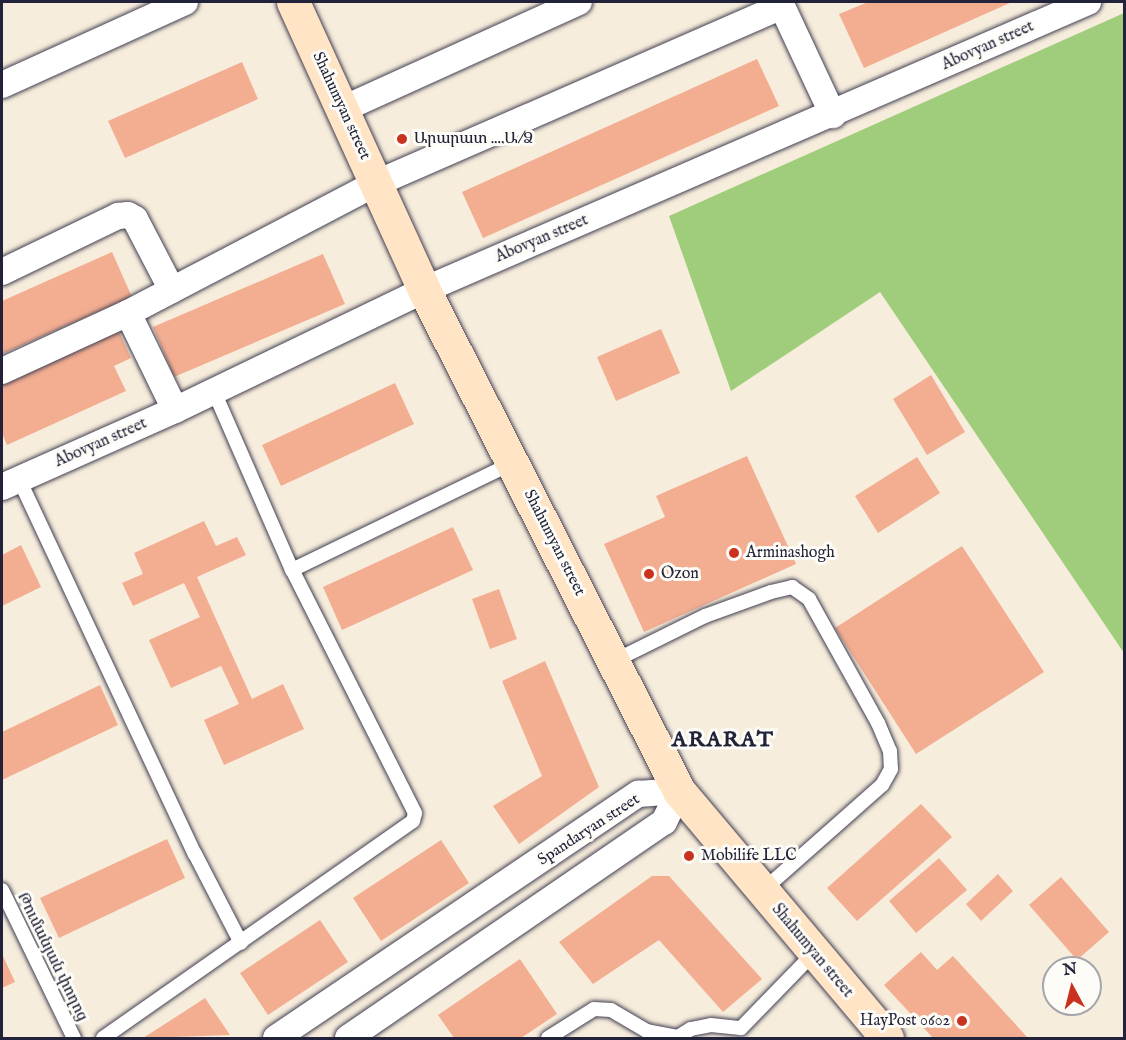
<!DOCTYPE html>
<html>
<head>
<meta charset="utf-8">
<style>
  body { margin:0 }
  #map { position:relative; width:1126px; height:1040px; overflow:hidden; background:#f7eddc; font-family:"IM FELL English","Noto Serif Armenian",serif }
  div>[style] { position:absolute }
  .green>* { inset:0; background:#a0cd7b }
  .building>* { inset:0; background:#f3ae92 }
  .roads { filter:drop-shadow(0 0 2px #424053) drop-shadow(0 0 2px #424053) }
  .lane>* { height:14px; margin:-7px; padding:0 7px; transform-origin:7px; border-radius:7px; background:#fff }
  .street>* { height:26px; margin:-13px; padding:0 13px; transform-origin:13px; border-radius:13px; background:#fff }
  .secondary>* { height:33px; margin:-16.5px; padding:0 16.5px; transform-origin:16.5px; border-radius:16.5px; background:#ffe4c6 }
  .dots>* { width:16px; height:16px; translate:-50% -50%; box-sizing:border-box; border:3px solid #fdfcf7; border-radius:50% }
  span { translate:-50% -50%; white-space:nowrap; text-align:center; line-height:1.15; -webkit-text-stroke:6px #fdfcf7; paint-order:stroke }
  .street-label { font-size:16px; color:#22223b }
  .poi-label { font-size:16px; color:#22223b }
  .left { translate:0 -50%; text-align:left }
  .right { translate:-100% -50%; text-align:right }
  .district-label { font-size:22px; color:#22223b; font-weight:700; letter-spacing:1.5px }
  .frame { position:absolute; inset:0; border:3px solid #22223b; pointer-events:none }
  .north { position:absolute; left:1042px; top:956px; width:60px; height:60px; box-sizing:border-box; background:#fdfcf7; border:2px solid #a5a5ac; border-radius:50%; rotate:353deg; font-size:16px; font-weight:700; line-height:24px; text-align:center; color:#22223b }
  .north::after { content:''; display:block; margin:auto; width:21px; height:27px; background:#c8321e; clip-path:polygon(50% 0,100% 100%,50% 72%,0 100%) }
</style>
</head>
<body>
<div id="map">
  <div class="green">
    <i style="clip-path:polygon(1124px 13px,1124px 653px,880px 292px,731px 391px,669px 216px)"></i>
  </div>
  <div class="building">
    <i style="clip-path:polygon(868px 2px,1012px 2px,864px 68px,839px 14px)"></i>
    <i style="clip-path:polygon(757px 59px,779px 106px,483px 238px,462px 192px)"></i>
    <i style="clip-path:polygon(242px 62px,258px 99px,125px 158px,108px 121px)"></i>
    <i style="clip-path:polygon(112px 252px,132px 297px,2px 354px,2px 301px)"></i>
    <i style="clip-path:polygon(323px 254px,345px 304px,174px 377px,153px 327px)"></i>
    <i style="clip-path:polygon(661px 329px,680px 373px,616px 401px,597px 357px)"></i>
    <i style="clip-path:polygon(118px 330px,131px 358px,114px 366px,126px 391px,7px 445px,2px 433px,2px 383px)"></i>
    <i style="clip-path:polygon(931px 375px,965px 432px,927px 455px,893px 399px)"></i>
    <i style="clip-path:polygon(395px 383px,414px 424px,281px 486px,262px 445px)"></i>
    <i style="clip-path:polygon(747px 456px,796px 564px,644px 632px,604px 544px,665px 517px,656px 496px)"></i>
    <i style="clip-path:polygon(917px 457px,940px 493px,878px 533px,855px 496px)"></i>
    <i style="clip-path:polygon(204px 521px,216px 546px,237px 537px,246px 555px,197px 577px,252px 699px,283px 684px,304px 729px,224px 765px,204px 720px,239px 704px,221px 666px,171px 688px,149px 640px,200px 617px,184px 583px,133px 606px,122px 583px,143px 574px,134px 553px)"></i>
    <i style="clip-path:polygon(453px 527px,473px 570px,342px 630px,323px 587px)"></i>
    <i style="clip-path:polygon(21px 545px,41px 587px,2px 606px,2px 555px)"></i>
    <i style="clip-path:polygon(962px 546px,1044px 672px,916px 754px,835px 628px)"></i>
    <i style="clip-path:polygon(499px 589px,517px 639px,490px 649px,472px 599px)"></i>
    <i style="clip-path:polygon(545px 661px,599px 787px,519px 844px,493px 806px,542px 776px,502px 681px)"></i>
    <i style="clip-path:polygon(100px 685px,118px 725px,2px 780px,2px 732px)"></i>
    <i style="clip-path:polygon(921px 804px,952px 837px,857px 921px,827px 888px)"></i>
    <i style="clip-path:polygon(167px 839px,185px 878px,59px 938px,40px 898px)"></i>
    <i style="clip-path:polygon(441px 840px,469px 883px,381px 941px,353px 898px)"></i>
    <i style="clip-path:polygon(939px 858px,967px 890px,916px 933px,889px 901px)"></i>
    <i style="clip-path:polygon(998px 874px,1013px 891px,981px 921px,966px 904px)"></i>
    <i style="clip-path:polygon(652px 876px,669px 876px,762px 979px,723px 1012px,659px 940px,593px 984px,559px 942px)"></i>
    <i style="clip-path:polygon(1061px 877px,1109px 932px,1077px 960px,1029px 905px)"></i>
    <i style="clip-path:polygon(320px 920px,348px 962px,268px 1015px,240px 973px)"></i>
    <i style="clip-path:polygon(921px 952px,937px 970px,953px 956px,1028px 1038px,933px 1038px,884px 985px)"></i>
    <i style="clip-path:polygon(2px 954px,15px 982px,2px 988px)"></i>
    <i style="clip-path:polygon(520px 959px,557px 1014px,521px 1038px,454px 1038px,438px 1015px)"></i>
    <i style="clip-path:polygon(205px 998px,230px 1035px,143px 1038px,182px 1013px)"></i>
  </div>
  <div class="roads">
    <div class="lane">
      <i style="left:19px;top:479px;width:414px;rotate:64.9deg"></i>
      <i style="left:195px;top:854px;width:100px;rotate:62.7deg"></i>
      <i style="left:292px;top:570px;width:245px;rotate:-25.9deg"></i>
      <i style="left:614px;top:661px;width:102px;rotate:-26.3deg"></i>
      <i style="left:705px;top:616px;width:70px;rotate:-20deg"></i>
      <i style="left:771px;top:592px;width:22px;rotate:-13deg"></i>
      <i style="left:792px;top:587px;width:21px;rotate:35deg"></i>
      <i style="left:809px;top:599px;width:142px;rotate:60.9deg"></i>
      <i style="left:878px;top:723px;width:30px;rotate:67deg"></i>
      <i style="left:890px;top:751px;width:18px;rotate:87deg"></i>
      <i style="left:891px;top:769px;width:18px;rotate:119deg"></i>
      <i style="left:882px;top:785px;width:160px;rotate:138.5deg"></i>
      <i style="left:2px;top:890px;width:165px;rotate:64.1deg"></i>
      <i style="left:103px;top:1038px;width:378px;rotate:-35deg"></i>
      <i style="left:413px;top:821px;width:8px;rotate:-76deg"></i>
      <i style="left:415px;top:813px;width:272px;rotate:-116.8deg"></i>
      <i style="left:292px;top:570px;width:197px;rotate:-113.6deg"></i>
      <i style="left:548px;top:1038px;width:54px;rotate:-32.2deg"></i>
      <i style="left:594px;top:1009px;width:17px;rotate:3deg"></i>
      <i style="left:611px;top:1010px;width:42px;rotate:30.3deg"></i>
      <i style="left:647px;top:1031px;width:32px;rotate:11deg"></i>
      <i style="left:678px;top:1037px;width:15px;rotate:-32deg"></i>
      <i style="left:691px;top:1029px;width:20px;rotate:-11deg"></i>
      <i style="left:711px;top:1025px;width:30px;rotate:6deg"></i>
      <i style="left:741px;top:1028px;width:105px;rotate:-45.8deg"></i>
    </div>
    <div class="street">
      <i style="left:780px;top:2px;width:125px;rotate:64.9deg"></i>
      <i style="left:2px;top:85px;width:201px;rotate:-24.4deg"></i>
      <i style="left:343px;top:109px;width:259px;rotate:-24.4deg"></i>
      <i style="left:2px;top:272px;width:129px;rotate:-25.8deg"></i>
      <i style="left:118px;top:216px;width:10px;rotate:-6deg"></i>
      <i style="left:128px;top:215px;width:8px;rotate:30deg"></i>
      <i style="left:135px;top:219px;width:80px;rotate:62.5deg"></i>
      <i style="left:128px;top:313px;width:108px;rotate:64.1deg"></i>
      <i style="left:2px;top:371px;width:139px;rotate:-24.7deg"></i>
      <i style="left:128px;top:313px;width:281px;rotate:-27.6deg"></i>
      <i style="left:377px;top:183px;width:442px;rotate:-23.6deg"></i>
      <i style="left:2px;top:487px;width:189px;rotate:-24deg"></i>
      <i style="left:175px;top:410px;width:276px;rotate:-25.7deg"></i>
      <i style="left:424px;top:290px;width:724px;rotate:-23.45deg"></i>
      <i style="left:276px;top:1038px;width:437px;rotate:-34deg"></i>
      <i style="left:638px;top:794px;width:41px;rotate:-4.2deg"></i>
      <i style="left:348px;top:1038px;width:383px;rotate:-34.4deg"></i>
      <i style="left:664px;top:822px;width:34px;rotate:-64deg"></i>
    </div>
    <div class="secondary">
      <i style="left:293px;top:2px;width:316px;rotate:65.5deg"></i>
      <i style="left:424px;top:290px;width:562px;rotate:63.02deg"></i>
      <i style="left:679px;top:791px;width:323px;rotate:49.9deg"></i>
    </div>
  </div>
  <div class="dots">
    <i style="left:402px;top:139px;background:#c8321e"></i>
    <i style="left:734px;top:553px;background:#c8321e"></i>
    <i style="left:649px;top:574px;background:#c8321e"></i>
    <i style="left:689px;top:856px;background:#c8321e"></i>
    <i style="left:962px;top:1021px;background:#c8321e"></i>
  </div>
  <div class="street-label">
    <span style="left:988px;top:46px;rotate:-24deg">Abovyan street</span>
    <span style="left:341px;top:106px;rotate:65deg">Shahumyan street</span>
    <span style="left:542px;top:239px;rotate:-23deg">Abovyan street</span>
    <span style="left:101px;top:443px;rotate:-24deg">Abovyan street</span>
    <span style="left:554px;top:543px;rotate:63deg">Shahumyan street</span>
    <span style="left:589px;top:830px;rotate:-33deg">Spandaryan street</span>
    <span style="left:812px;top:951px;rotate:50deg">Shahumyan street</span>
    <span style="left:52px;top:957px;rotate:64deg">Թումանյան փողոց</span>
  </div>
  <div class="poi-label">
    <span class="left" style="left:414px;top:139px">Արարատ ....Ա/Ձ</span>
    <span class="left" style="left:746px;top:553px">Arminashogh</span>
    <span class="left" style="left:661px;top:574px">Ozon</span>
    <span class="left" style="left:701px;top:856px">Mobilife LLC</span>
    <span class="right" style="left:950px;top:1021px">HayPost 0602</span>
  </div>
  <div class="district-label">
    <span style="left:723px;top:741px">ARARAT</span>
  </div>
  <div class="frame"></div>
  <div class="north">N</div>
</div>
</body>
</html>
